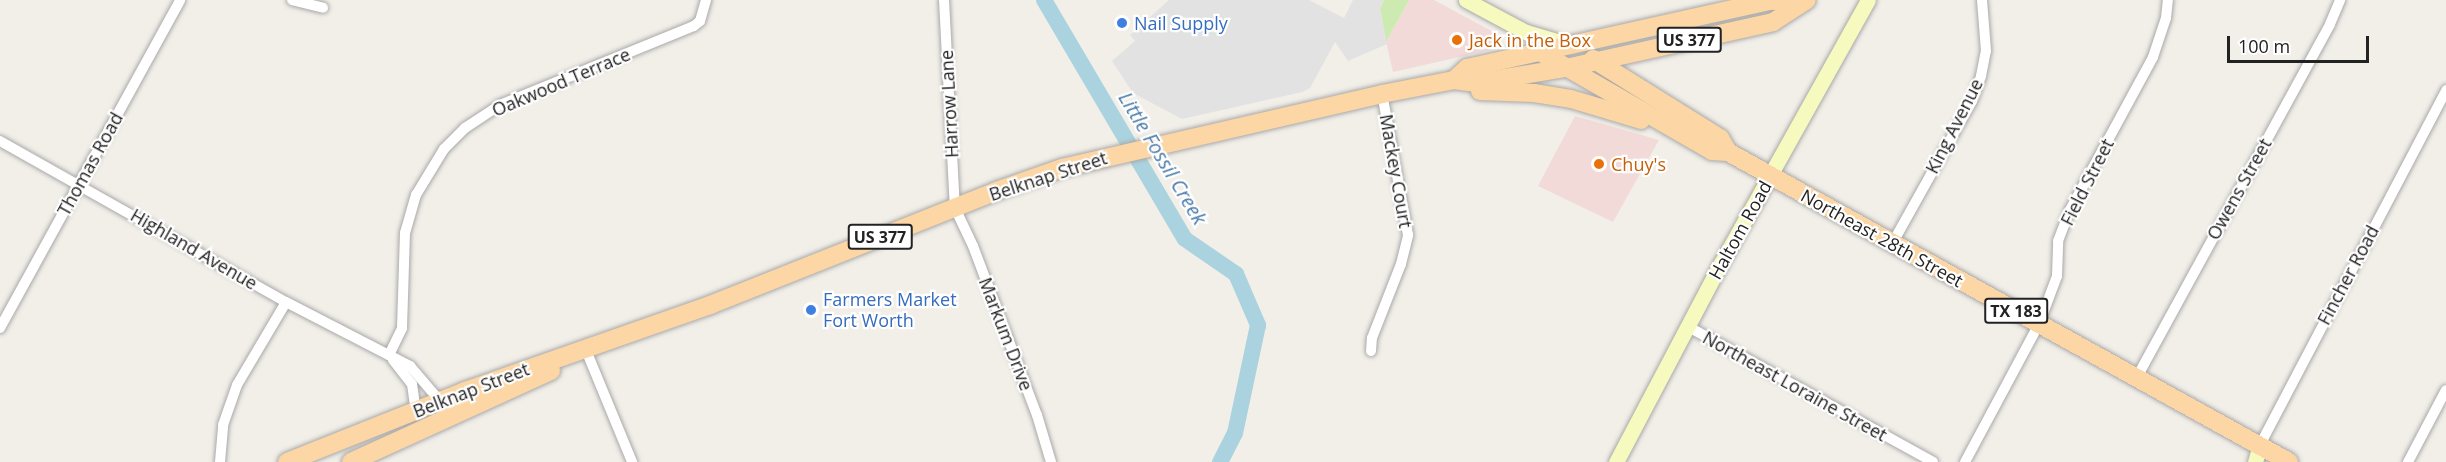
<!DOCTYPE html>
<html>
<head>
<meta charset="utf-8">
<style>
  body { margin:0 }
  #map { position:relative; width:2446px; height:462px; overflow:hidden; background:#f2efe9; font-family:"Open Sans",sans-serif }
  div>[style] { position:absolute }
  .commercial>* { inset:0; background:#f2dad9 }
  .grass>* { inset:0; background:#cdebb0 }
  .parking>* { inset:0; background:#e2e2e2 }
  .river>* { height:16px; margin:-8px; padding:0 8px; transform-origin:8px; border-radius:8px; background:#aad3df }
  .roads { filter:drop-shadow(0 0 2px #a9a9a9) drop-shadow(0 0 2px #a9a9a9) }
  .street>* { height:10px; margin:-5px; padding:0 5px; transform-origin:5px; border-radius:5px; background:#fff }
  .secondary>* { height:15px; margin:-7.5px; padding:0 7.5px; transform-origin:7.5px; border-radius:7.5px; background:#f7fabf }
  .primary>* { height:18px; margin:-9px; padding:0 9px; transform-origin:9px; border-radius:9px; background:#fcd6a4 }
  .dots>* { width:16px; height:16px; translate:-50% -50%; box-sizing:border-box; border:3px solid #fff; border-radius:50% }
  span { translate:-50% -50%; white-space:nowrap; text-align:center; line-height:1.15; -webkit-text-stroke:4.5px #fff; paint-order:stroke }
  .shield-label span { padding:2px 4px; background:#fff; border:2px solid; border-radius:4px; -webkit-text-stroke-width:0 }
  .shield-label { font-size:16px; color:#222; font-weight:700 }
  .shop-label { font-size:18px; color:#366cbe }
  .left { translate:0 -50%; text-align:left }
  .food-label { font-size:18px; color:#c56008 }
  .street-label { font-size:18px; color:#222 }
  .water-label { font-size:20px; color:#4a7aab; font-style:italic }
  .scale { position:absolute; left:2227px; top:36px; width:142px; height:27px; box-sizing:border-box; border:3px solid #222; border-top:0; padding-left:8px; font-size:18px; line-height:21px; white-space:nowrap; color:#222; -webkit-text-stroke:4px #fff; paint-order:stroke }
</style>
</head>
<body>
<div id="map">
  <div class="commercial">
    <i style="clip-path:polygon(1409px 0,1434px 0,1499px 35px,1495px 49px,1393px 72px,1386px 42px)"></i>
    <i style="clip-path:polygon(1575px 116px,1659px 140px,1613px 222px,1538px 186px)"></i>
  </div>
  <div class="grass">
    <i style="clip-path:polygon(1384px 0,1409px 0,1386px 42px,1380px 8px)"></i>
  </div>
  <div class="parking">
    <i style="clip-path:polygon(1169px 0,1309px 0,1344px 18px,1353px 0,1384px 0,1380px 8px,1387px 44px,1348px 61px,1335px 42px,1310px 88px,1302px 92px,1182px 119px,1133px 93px,1112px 61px,1135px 41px,1130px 35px)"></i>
  </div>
  <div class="river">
    <i style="left:1044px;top:0;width:277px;rotate:59.5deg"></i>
    <i style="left:1185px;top:239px;width:62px;rotate:34.5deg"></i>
    <i style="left:1236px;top:274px;width:56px;rotate:66.7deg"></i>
    <i style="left:1258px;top:325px;width:110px;rotate:102deg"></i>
    <i style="left:1235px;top:433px;width:33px;rotate:117deg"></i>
  </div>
  <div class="roads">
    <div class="street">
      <i style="left:292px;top:0;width:32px;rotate:14deg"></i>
      <i style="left:944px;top:0;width:208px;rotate:87deg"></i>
      <i style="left:955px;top:208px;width:42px;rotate:64.7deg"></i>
      <i style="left:973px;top:246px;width:181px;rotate:69.3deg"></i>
      <i style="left:1037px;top:415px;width:49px;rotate:73.4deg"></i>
      <i style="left:0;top:141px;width:328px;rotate:29.4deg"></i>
      <i style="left:286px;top:302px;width:140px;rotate:27.3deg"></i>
      <i style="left:410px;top:366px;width:46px;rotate:49.4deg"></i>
      <i style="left:1892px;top:244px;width:164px;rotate:-60.8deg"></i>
      <i style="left:1972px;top:101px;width:27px;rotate:-70deg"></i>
      <i style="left:1981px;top:76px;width:25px;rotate:-79deg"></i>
      <i style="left:1986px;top:51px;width:51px;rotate:-94.5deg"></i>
      <i style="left:1687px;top:326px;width:281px;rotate:28.9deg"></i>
      <i style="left:0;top:328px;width:374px;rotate:-61.2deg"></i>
      <i style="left:1371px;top:351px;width:13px;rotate:-86deg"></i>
      <i style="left:1372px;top:338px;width:79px;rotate:-68.6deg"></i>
      <i style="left:1401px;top:264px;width:30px;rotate:-76deg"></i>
      <i style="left:1408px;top:235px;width:143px;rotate:-100.4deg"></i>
      <i style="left:389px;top:355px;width:30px;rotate:-64deg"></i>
      <i style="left:402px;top:328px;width:95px;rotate:-88.2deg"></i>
      <i style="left:405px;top:233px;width:40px;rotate:-74deg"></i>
      <i style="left:416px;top:195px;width:54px;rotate:-58.7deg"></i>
      <i style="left:444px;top:149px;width:30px;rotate:-45deg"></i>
      <i style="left:465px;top:128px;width:42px;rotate:-33.3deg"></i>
      <i style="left:500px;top:105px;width:209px;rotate:-22.2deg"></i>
      <i style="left:694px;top:26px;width:8px;rotate:-40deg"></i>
      <i style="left:700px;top:21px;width:22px;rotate:-74deg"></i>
      <i style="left:588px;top:355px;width:116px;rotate:67.6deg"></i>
      <i style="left:393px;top:360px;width:31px;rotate:52deg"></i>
      <i style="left:412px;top:384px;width:27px;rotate:82deg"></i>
      <i style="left:2137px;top:377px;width:402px;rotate:-61.3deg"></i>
      <i style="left:2330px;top:24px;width:26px;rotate:-67deg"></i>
      <i style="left:2260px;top:445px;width:401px;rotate:-62.3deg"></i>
      <i style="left:220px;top:462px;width:37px;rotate:-85deg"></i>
      <i style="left:223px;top:425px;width:42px;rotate:-70.7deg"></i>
      <i style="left:237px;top:385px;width:96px;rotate:-59.4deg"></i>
      <i style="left:1965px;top:462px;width:157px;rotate:-61.8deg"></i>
      <i style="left:2039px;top:324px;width:51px;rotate:-69.4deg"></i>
      <i style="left:2057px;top:276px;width:35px;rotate:-88deg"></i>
      <i style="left:2058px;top:241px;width:33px;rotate:-69deg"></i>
      <i style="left:2070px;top:210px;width:174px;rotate:-61.5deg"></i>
      <i style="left:2153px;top:57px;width:41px;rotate:-71.6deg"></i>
      <i style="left:2166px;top:18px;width:18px;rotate:-84deg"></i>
      <i style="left:2408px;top:462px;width:81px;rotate:-62.2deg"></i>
    </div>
    <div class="secondary">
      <i style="left:1466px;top:0;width:68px;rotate:28.1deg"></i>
      <i style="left:1526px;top:32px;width:46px;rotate:16.5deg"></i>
      <i style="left:1616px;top:462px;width:225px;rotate:-62.2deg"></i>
      <i style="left:1721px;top:263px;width:301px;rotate:-60.8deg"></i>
      <i style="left:2255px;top:462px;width:18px;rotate:-74deg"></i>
    </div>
    <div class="primary">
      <i style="left:1540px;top:52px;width:198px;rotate:29.9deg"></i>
      <i style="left:1712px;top:151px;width:16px;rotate:4deg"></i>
      <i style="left:1728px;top:152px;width:641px;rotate:28.92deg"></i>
      <i style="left:1593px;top:59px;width:150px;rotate:31.9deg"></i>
      <i style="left:1720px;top:138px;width:16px;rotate:60deg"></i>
      <i style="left:1454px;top:80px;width:18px;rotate:-43deg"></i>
      <i style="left:1467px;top:68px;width:310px;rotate:-12.5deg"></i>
      <i style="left:1770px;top:1px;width:23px;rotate:-2deg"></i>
      <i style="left:1480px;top:91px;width:54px;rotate:2.1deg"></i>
      <i style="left:1534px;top:93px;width:37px;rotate:9deg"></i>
      <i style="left:1571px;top:99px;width:73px;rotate:16.7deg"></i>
      <i style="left:287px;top:462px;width:192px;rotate:-21.7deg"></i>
      <i style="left:465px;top:391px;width:260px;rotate:-19.3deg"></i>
      <i style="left:710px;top:305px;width:308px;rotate:-21.7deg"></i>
      <i style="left:996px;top:191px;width:70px;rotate:-19.2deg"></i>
      <i style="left:1062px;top:168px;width:328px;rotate:-13deg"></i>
      <i style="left:1382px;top:94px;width:73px;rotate:-11deg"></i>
      <i style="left:1454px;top:80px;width:21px;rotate:8deg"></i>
      <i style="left:1475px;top:83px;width:92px;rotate:-9.4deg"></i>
      <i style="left:1566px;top:68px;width:212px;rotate:-12.5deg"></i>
      <i style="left:1773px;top:22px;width:40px;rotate:-32.9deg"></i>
      <i style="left:351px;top:462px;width:220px;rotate:-24.5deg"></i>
    </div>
  </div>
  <div class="dots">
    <i style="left:1122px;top:23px;background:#3f7fe0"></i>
    <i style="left:1457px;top:40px;background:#e8710a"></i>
    <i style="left:1599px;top:164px;background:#e8710a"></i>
    <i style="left:811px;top:310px;background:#3f7fe0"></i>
  </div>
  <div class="shield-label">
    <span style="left:1689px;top:40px">US 377</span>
    <span style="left:880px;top:237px">US 377</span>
    <span style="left:2016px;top:311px">TX 183</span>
  </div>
  <div class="shop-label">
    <span class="left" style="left:1134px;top:23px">Nail Supply</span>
    <span class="left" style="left:823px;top:310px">Farmers Market<br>Fort Worth</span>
  </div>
  <div class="food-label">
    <span class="left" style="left:1469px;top:40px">Jack in the Box</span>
    <span class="left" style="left:1611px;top:164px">Chuy's</span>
  </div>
  <div class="street-label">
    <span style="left:561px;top:82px;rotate:-23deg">Oakwood Terrace</span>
    <span style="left:949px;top:104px;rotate:-93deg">Harrow Lane</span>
    <span style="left:1954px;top:126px;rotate:-63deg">King Avenue</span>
    <span style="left:90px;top:164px;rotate:-61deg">Thomas Road</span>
    <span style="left:1396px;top:171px;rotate:80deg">Mackey Court</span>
    <span style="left:1048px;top:176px;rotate:-18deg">Belknap Street</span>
    <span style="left:2087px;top:182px;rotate:-63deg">Field Street</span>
    <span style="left:2239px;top:189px;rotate:-61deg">Owens Street</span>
    <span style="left:1740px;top:230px;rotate:-61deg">Haltom Road</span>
    <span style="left:1882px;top:238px;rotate:29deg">Northeast 28th Street</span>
    <span style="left:194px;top:249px;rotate:30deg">Highland Avenue</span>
    <span style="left:2348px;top:275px;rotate:-62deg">Fincher Road</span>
    <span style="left:1006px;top:334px;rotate:69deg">Markum Drive</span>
    <span style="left:1795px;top:386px;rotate:29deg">Northeast Loraine Street</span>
    <span style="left:471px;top:390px;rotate:-21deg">Belknap Street</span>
  </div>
  <div class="water-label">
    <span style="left:1163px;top:158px;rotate:59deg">Little Fossil Creek</span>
  </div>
  <div class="scale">100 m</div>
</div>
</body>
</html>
